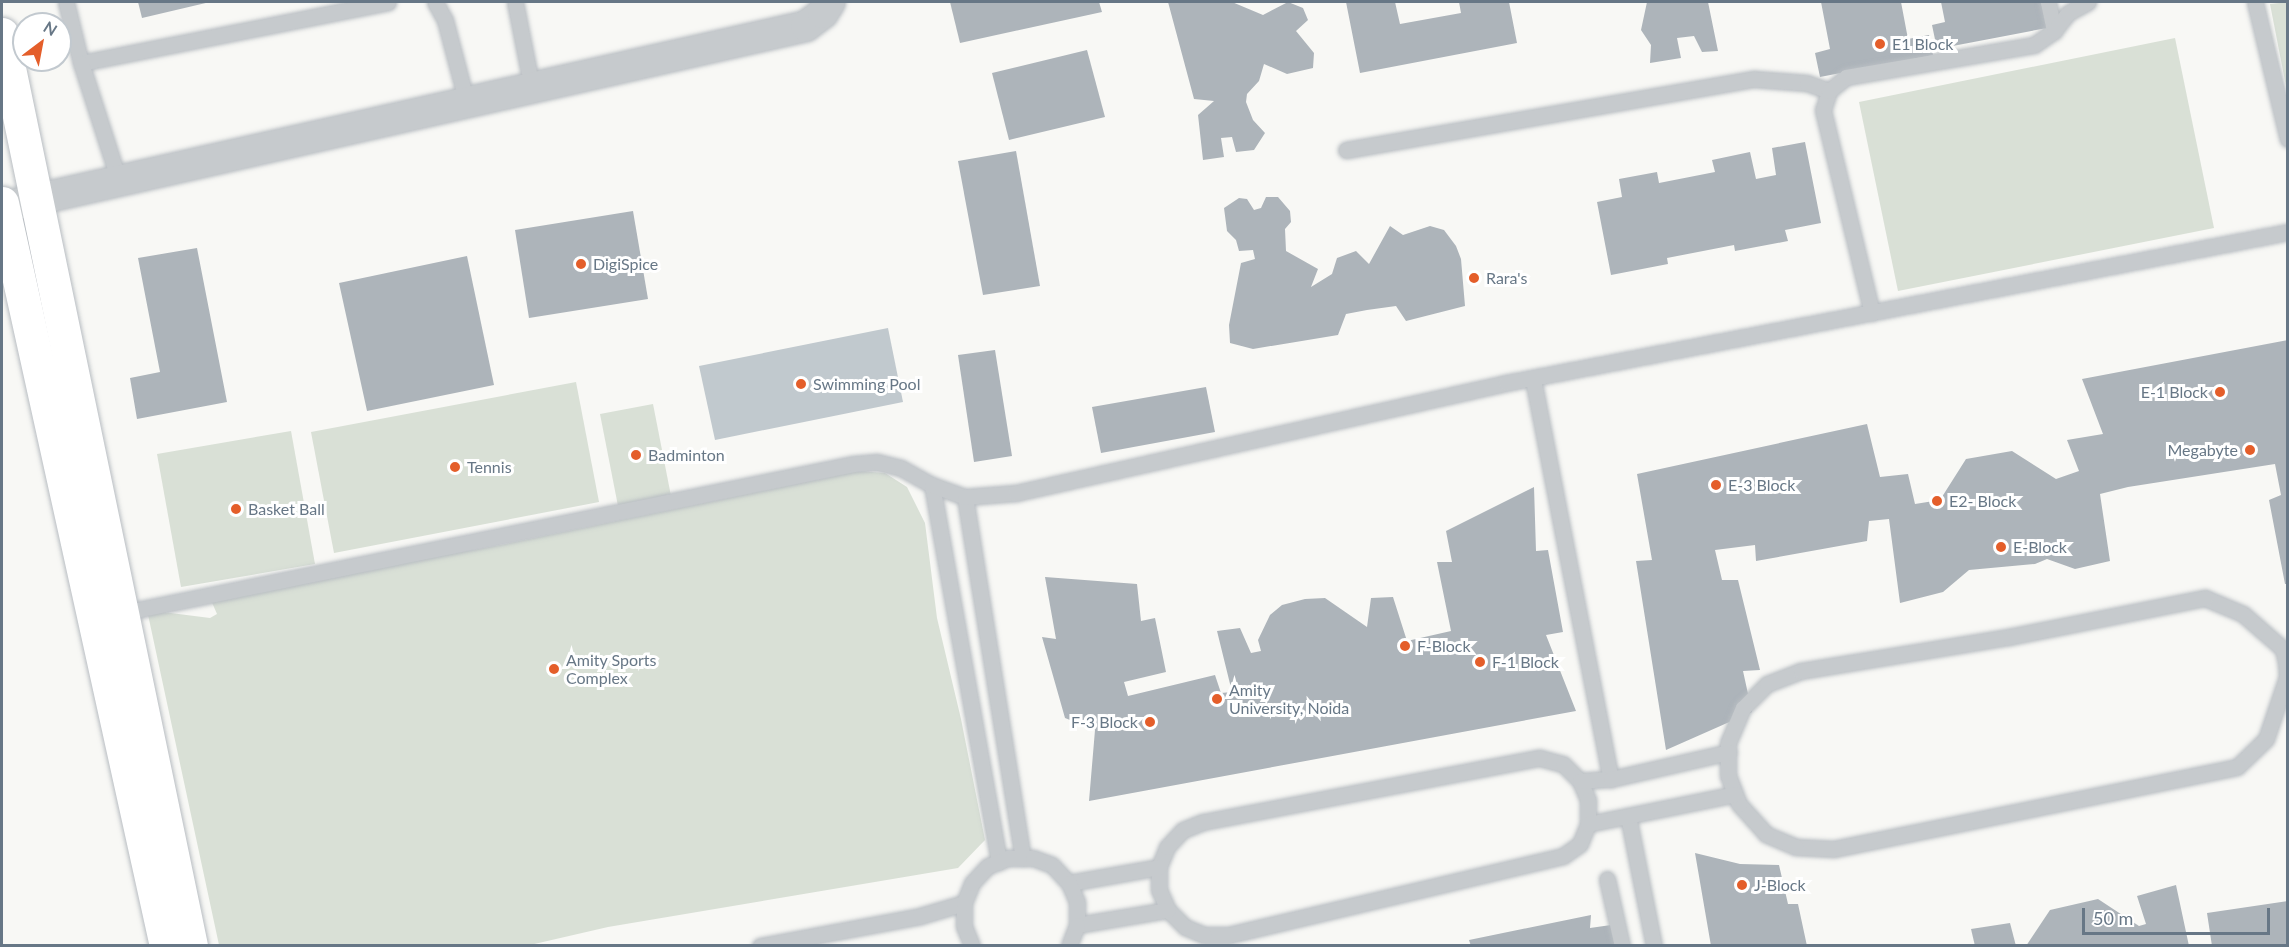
<!DOCTYPE html>
<html>
<head>
<meta charset="utf-8">
<style>
  body { margin:0 }
  #map { position:relative; width:2289px; height:947px; overflow:hidden; background:#f8f8f5; font-family:Lato,sans-serif }
  div>[style] { position:absolute }
  .green>* { inset:0; background:#d9e0d6 }
  .water>* { inset:0; background:#c1c9ce }
  .building>* { inset:0; background:#adb4ba }
  .roads { filter:drop-shadow(0 0 2px #b8bdc2) drop-shadow(0 0 2px #b8bdc2) }
  .lane>* { height:15px; margin:-7.5px; padding:0 7.5px; transform-origin:7.5px; border-radius:7.5px; background:#c6cacd }
  .street>* { height:30px; margin:-15px; padding:0 15px; transform-origin:15px; border-radius:15px; background:#c6cacd }
  .secondary>* { height:33px; margin:-16.5px; padding:0 16.5px; transform-origin:16.5px; border-radius:16.5px; background:#fff }
  .dots>* { width:16px; height:16px; translate:-50% -50%; box-sizing:border-box; border:3px solid #fff; border-radius:50% }
  span { translate:-50% -50%; white-space:nowrap; text-align:center; line-height:1.15; -webkit-text-stroke:6px #fff; paint-order:stroke }
  .poi-label { font-size:16px; color:#677786 }
  .left { translate:0 -50%; text-align:left }
  .right { translate:-100% -50%; text-align:right }
  .frame { position:absolute; inset:0; border:3px solid #677786; pointer-events:none }
  .north { position:absolute; left:12px; top:12px; width:60px; height:60px; box-sizing:border-box; background:#fff; border:2px solid #c2c9cf; border-radius:50%; rotate:32deg; font-size:16px; font-weight:700; line-height:24px; text-align:center; color:#677786 }
  .north::after { content:''; display:block; margin:auto; width:21px; height:27px; background:#e45e2a; clip-path:polygon(50% 0,100% 100%,50% 72%,0 100%) }
  .scale { position:absolute; left:2082px; top:908px; width:188px; height:27px; box-sizing:border-box; border:3px solid #677786; border-top:0; padding-left:8px; font-size:18px; line-height:21px; white-space:nowrap; color:#677786; -webkit-text-stroke:4px #fff; paint-order:stroke }
</style>
</head>
<body>
<div id="map">
  <div class="green">
    <i style="clip-path:polygon(2288px 2px,2288px 86px,2286px 86px,2270px 4px)"></i>
    <i style="clip-path:polygon(2175px 38px,2214px 228px,1898px 291px,1859px 102px)"></i>
    <i style="clip-path:polygon(576px 382px,599px 502px,334px 553px,311px 432px)"></i>
    <i style="clip-path:polygon(653px 404px,671px 496px,618px 506px,600px 414px)"></i>
    <i style="clip-path:polygon(291px 431px,315px 564px,181px 587px,157px 454px)"></i>
    <i style="clip-path:polygon(859px 471px,885px 473px,907px 487px,925px 523px,937px 618px,961px 719px,985px 840px,958px 868px,608px 927px,530px 945px,219px 945px,147px 610px,210px 618px,217px 614px,210px 598px,500px 545px)"></i>
  </div>
  <div class="water">
    <i style="clip-path:polygon(888px 328px,903px 402px,715px 440px,699px 366px)"></i>
  </div>
  <div class="building">
    <i style="clip-path:polygon(138px 2px,210px 2px,142px 18px)"></i>
    <i style="clip-path:polygon(950px 2px,1099px 2px,1102px 12px,960px 43px)"></i>
    <i style="clip-path:polygon(1168px 2px,1232px 2px,1263px 15px,1288px 2px,1303px 8px,1308px 20px,1296px 31px,1314px 53px,1313px 68px,1287px 74px,1264px 64px,1259px 81px,1247px 94px,1246px 102px,1253px 120px,1265px 133px,1254px 150px,1236px 152px,1232px 137px,1221px 138px,1224px 157px,1203px 160px,1198px 115px,1214px 101px,1194px 99px)"></i>
    <i style="clip-path:polygon(1346px 2px,1395px 2px,1400px 24px,1461px 13px,1459px 2px,1509px 2px,1517px 43px,1360px 73px)"></i>
    <i style="clip-path:polygon(1647px 2px,1708px 2px,1718px 51px,1702px 52px,1694px 36px,1677px 38px,1681px 58px,1650px 63px,1651px 45px,1641px 30px)"></i>
    <i style="clip-path:polygon(1821px 2px,1901px 2px,1908px 39px,1929px 35px,1933px 55px,1820px 77px,1815px 53px,1830px 49px)"></i>
    <i style="clip-path:polygon(1941px 2px,2041px 2px,2047px 28px,1937px 49px,1932px 25px,1945px 22px)"></i>
    <i style="clip-path:polygon(1087px 50px,1105px 117px,1009px 140px,992px 73px)"></i>
    <i style="clip-path:polygon(1805px 142px,1821px 223px,1785px 230px,1788px 241px,1735px 251px,1734px 245px,1667px 258px,1668px 264px,1611px 275px,1597px 202px,1622px 197px,1619px 179px,1657px 172px,1659px 183px,1715px 172px,1712px 160px,1750px 152px,1756px 179px,1776px 175px,1772px 148px)"></i>
    <i style="clip-path:polygon(1016px 151px,1040px 286px,983px 295px,958px 161px)"></i>
    <i style="clip-path:polygon(1266px 197px,1278px 197px,1290px 211px,1291px 222px,1285px 229px,1286px 251px,1318px 269px,1311px 287px,1332px 274px,1337px 258px,1356px 251px,1369px 264px,1390px 226px,1403px 235px,1430px 226px,1444px 230px,1456px 246px,1461px 259px,1465px 306px,1406px 321px,1396px 306px,1367px 310px,1346px 314px,1338px 335px,1253px 349px,1230px 343px,1229px 325px,1241px 263px,1255px 259px,1253px 250px,1239px 251px,1236px 240px,1227px 231px,1224px 208px,1239px 198px,1247px 199px,1254px 210px,1261px 208px)"></i>
    <i style="clip-path:polygon(633px 211px,648px 299px,529px 318px,515px 230px)"></i>
    <i style="clip-path:polygon(197px 248px,227px 402px,137px 419px,130px 378px,160px 372px,138px 258px)"></i>
    <i style="clip-path:polygon(467px 256px,494px 385px,367px 411px,339px 283px)"></i>
    <i style="clip-path:polygon(2288px 340px,2288px 584px,2285px 584px,2269px 500px,2281px 495px,2275px 464px,2128px 487px,2100px 494px,2110px 561px,2075px 569px,2047px 559px,2035px 564px,1969px 570px,1943px 592px,1900px 603px,1889px 519px,1869px 521px,1867px 541px,1756px 561px,1755px 545px,1715px 550px,1722px 580px,1738px 580px,1760px 670px,1743px 671px,1752px 712px,1666px 750px,1636px 561px,1652px 560px,1637px 474px,1867px 424px,1880px 477px,1908px 474px,1915px 504px,1940px 500px,1966px 459px,2012px 451px,2056px 479px,2079px 471px,2067px 440px,2103px 434px,2082px 379px)"></i>
    <i style="clip-path:polygon(995px 350px,1012px 456px,974px 462px,958px 355px)"></i>
    <i style="clip-path:polygon(1206px 387px,1215px 432px,1101px 453px,1092px 407px)"></i>
    <i style="clip-path:polygon(1534px 487px,1536px 551px,1548px 550px,1563px 632px,1546px 635px,1576px 711px,1089px 801px,1095px 730px,1065px 718px,1042px 637px,1056px 639px,1045px 577px,1137px 584px,1141px 621px,1155px 618px,1166px 672px,1124px 682px,1128px 696px,1215px 675px,1221px 693px,1232px 692px,1217px 631px,1240px 628px,1251px 653px,1261px 651px,1258px 640px,1270px 615px,1282px 605px,1305px 599px,1325px 598px,1367px 627px,1371px 598px,1393px 597px,1407px 641px,1451px 631px,1437px 562px,1452px 562px,1446px 531px)"></i>
    <i style="clip-path:polygon(1695px 853px,1740px 864px,1779px 865px,1788px 904px,1798px 904px,1807px 946px,1711px 946px)"></i>
    <i style="clip-path:polygon(2176px 885px,2189px 946px,2026px 946px,2050px 910px,2098px 899px,2139px 926px,2146px 924px,2137px 896px)"></i>
    <i style="clip-path:polygon(2288px 901px,2288px 946px,2212px 946px,2207px 913px)"></i>
    <i style="clip-path:polygon(1591px 915px,1590px 928px,1625px 923px,1624px 946px,1471px 946px,1469px 940px)"></i>
    <i style="clip-path:polygon(2010px 923px,2016px 946px,1975px 946px,1971px 929px)"></i>
  </div>
  <div class="roads">
    <div class="lane">
      <i style="left:66px;top:2px;width:63px;rotate:76.2deg"></i>
      <i style="left:81px;top:63px;width:313px;rotate:-11.2deg"></i>
      <i style="left:435px;top:2px;width:21px;rotate:61deg"></i>
      <i style="left:445px;top:20px;width:86px;rotate:75.2deg"></i>
      <i style="left:515px;top:2px;width:88px;rotate:78.8deg"></i>
      <i style="left:2048px;top:2px;width:30px;rotate:78deg"></i>
      <i style="left:2255px;top:2px;width:141px;rotate:76.5deg"></i>
      <i style="left:81px;top:63px;width:124px;rotate:72.1deg"></i>
      <i style="left:1346px;top:150px;width:414px;rotate:-9.9deg"></i>
      <i style="left:1754px;top:79px;width:53px;rotate:4.3deg"></i>
      <i style="left:1807px;top:83px;width:23px;rotate:20deg"></i>
      <i style="left:1872px;top:313px;width:209px;rotate:-103.6deg"></i>
      <i style="left:1823px;top:110px;width:20px;rotate:-72deg"></i>
      <i style="left:1829px;top:91px;width:22px;rotate:-39deg"></i>
      <i style="left:1846px;top:77px;width:191px;rotate:-9.7deg"></i>
      <i style="left:2034px;top:45px;width:24px;rotate:-35deg"></i>
      <i style="left:2054px;top:31px;width:23px;rotate:-52deg"></i>
      <i style="left:2068px;top:13px;width:23px;rotate:-29deg"></i>
      <i style="left:1533px;top:379px;width:408px;rotate:79deg"></i>
      <i style="left:932px;top:485px;width:383px;rotate:79.9deg"></i>
      <i style="left:965px;top:497px;width:366px;rotate:80.9deg"></i>
      <i style="left:2205px;top:598px;width:41px;rotate:22.8deg"></i>
      <i style="left:2243px;top:614px;width:53px;rotate:41.2deg"></i>
      <i style="left:2283px;top:649px;width:14px;rotate:78deg"></i>
      <i style="left:2286px;top:663px;width:14px;rotate:86deg"></i>
      <i style="left:2287px;top:677px;width:65px;rotate:108.7deg"></i>
      <i style="left:2266px;top:739px;width:40px;rotate:136deg"></i>
      <i style="left:2237px;top:767px;width:411px;rotate:168.5deg"></i>
      <i style="left:1834px;top:849px;width:38px;rotate:-177deg"></i>
      <i style="left:1796px;top:847px;width:33px;rotate:-157deg"></i>
      <i style="left:1766px;top:834px;width:40px;rotate:-132deg"></i>
      <i style="left:1739px;top:804px;width:30px;rotate:-111deg"></i>
      <i style="left:1728px;top:776px;width:33px;rotate:-90deg"></i>
      <i style="left:1728px;top:743px;width:38px;rotate:-67deg"></i>
      <i style="left:1743px;top:708px;width:34px;rotate:-45deg"></i>
      <i style="left:1767px;top:684px;width:36px;rotate:-21deg"></i>
      <i style="left:1801px;top:671px;width:211px;rotate:-9.3deg"></i>
      <i style="left:2009px;top:637px;width:200px;rotate:-11.3deg"></i>
      <i style="left:122px;top:613px;width:747px;rotate:-11.51deg"></i>
      <i style="left:854px;top:464px;width:23px;rotate:-5deg"></i>
      <i style="left:877px;top:462px;width:25px;rotate:14deg"></i>
      <i style="left:901px;top:468px;width:35px;rotate:29deg"></i>
      <i style="left:932px;top:485px;width:35px;rotate:20deg"></i>
      <i style="left:965px;top:497px;width:51px;rotate:-4.5deg"></i>
      <i style="left:1016px;top:493px;width:502px;rotate:-12.65deg"></i>
      <i style="left:1506px;top:383px;width:796px;rotate:-10.93deg"></i>
      <i style="left:1540px;top:758px;width:24px;rotate:15deg"></i>
      <i style="left:1563px;top:764px;width:24px;rotate:45deg"></i>
      <i style="left:1580px;top:781px;width:21px;rotate:67deg"></i>
      <i style="left:1588px;top:800px;width:24px;rotate:90deg"></i>
      <i style="left:1588px;top:824px;width:22px;rotate:112deg"></i>
      <i style="left:1580px;top:844px;width:21px;rotate:145deg"></i>
      <i style="left:1563px;top:856px;width:343px;rotate:166.7deg"></i>
      <i style="left:1229px;top:935px;width:25px;rotate:180deg"></i>
      <i style="left:1204px;top:935px;width:21px;rotate:-157deg"></i>
      <i style="left:1185px;top:927px;width:24px;rotate:-135deg"></i>
      <i style="left:1168px;top:910px;width:22px;rotate:-114deg"></i>
      <i style="left:1159px;top:890px;width:23px;rotate:-90deg"></i>
      <i style="left:1159px;top:867px;width:22px;rotate:-68deg"></i>
      <i style="left:1167px;top:847px;width:23px;rotate:-47deg"></i>
      <i style="left:1183px;top:830px;width:22px;rotate:-22deg"></i>
      <i style="left:1203px;top:822px;width:343px;rotate:-10.8deg"></i>
      <i style="left:1580px;top:781px;width:31px;rotate:-4deg"></i>
      <i style="left:1611px;top:779px;width:121px;rotate:-12.9deg"></i>
      <i style="left:1628px;top:816px;width:133px;rotate:78.7deg"></i>
      <i style="left:1588px;top:824px;width:150px;rotate:-11.5deg"></i>
      <i style="left:1607px;top:879px;width:69px;rotate:77.4deg"></i>
      <i style="left:1069px;top:883px;width:91px;rotate:-10.1deg"></i>
      <i style="left:1077px;top:925px;width:92px;rotate:-9.4deg"></i>
      <i style="left:760px;top:946px;width:163px;rotate:-10.6deg"></i>
      <i style="left:920px;top:916px;width:46px;rotate:-16.5deg"></i>
      <i style="left:972px;top:946px;width:22px;rotate:-112deg"></i>
      <i style="left:964px;top:926px;width:23px;rotate:-90deg"></i>
      <i style="left:964px;top:903px;width:22px;rotate:-68deg"></i>
      <i style="left:972px;top:883px;width:23px;rotate:-47deg"></i>
      <i style="left:988px;top:866px;width:22px;rotate:-22deg"></i>
      <i style="left:1008px;top:858px;width:25px"></i>
      <i style="left:1033px;top:858px;width:20px;rotate:20deg"></i>
      <i style="left:1052px;top:865px;width:25px;rotate:47deg"></i>
      <i style="left:1069px;top:883px;width:21px;rotate:67deg"></i>
      <i style="left:1077px;top:902px;width:23px;rotate:90deg"></i>
      <i style="left:1077px;top:925px;width:22px;rotate:111deg"></i>
    </div>
    <div class="street">
      <i style="left:12px;top:205px;width:814px;rotate:-12.7deg"></i>
      <i style="left:806px;top:26px;width:21px;rotate:-37deg"></i>
      <i style="left:823px;top:13px;width:13px;rotate:-58deg"></i>
    </div>
    <div class="secondary">
      <i style="left:2px;top:34px;width:931px;rotate:78.29deg"></i>
      <i style="left:2px;top:203px;width:761px;rotate:77.55deg"></i>
    </div>
  </div>
  <div class="dots">
    <i style="left:1880px;top:44px;background:#e45e2a"></i>
    <i style="left:581px;top:264px;background:#e45e2a"></i>
    <i style="left:1474px;top:278px;background:#e45e2a"></i>
    <i style="left:801px;top:384px;background:#e45e2a"></i>
    <i style="left:2220px;top:392px;background:#e45e2a"></i>
    <i style="left:2250px;top:450px;background:#e45e2a"></i>
    <i style="left:636px;top:455px;background:#e45e2a"></i>
    <i style="left:455px;top:467px;background:#e45e2a"></i>
    <i style="left:1716px;top:485px;background:#e45e2a"></i>
    <i style="left:1937px;top:501px;background:#e45e2a"></i>
    <i style="left:236px;top:509px;background:#e45e2a"></i>
    <i style="left:2001px;top:547px;background:#e45e2a"></i>
    <i style="left:1405px;top:646px;background:#e45e2a"></i>
    <i style="left:1480px;top:662px;background:#e45e2a"></i>
    <i style="left:554px;top:669px;background:#e45e2a"></i>
    <i style="left:1217px;top:699px;background:#e45e2a"></i>
    <i style="left:1150px;top:722px;background:#e45e2a"></i>
    <i style="left:1742px;top:885px;background:#e45e2a"></i>
  </div>
  <div class="poi-label">
    <span class="left" style="left:1892px;top:44px">E1 Block</span>
    <span class="left" style="left:593px;top:264px">DigiSpice</span>
    <span class="left" style="left:1486px;top:278px">Rara's</span>
    <span class="left" style="left:813px;top:384px">Swimming Pool</span>
    <span class="right" style="left:2208px;top:392px">E-1 Block</span>
    <span class="right" style="left:2238px;top:450px">Megabyte</span>
    <span class="left" style="left:648px;top:455px">Badminton</span>
    <span class="left" style="left:467px;top:467px">Tennis</span>
    <span class="left" style="left:1728px;top:485px">E-3 Block</span>
    <span class="left" style="left:1949px;top:501px">E2- Block</span>
    <span class="left" style="left:248px;top:509px">Basket Ball</span>
    <span class="left" style="left:2013px;top:547px">E-Block</span>
    <span class="left" style="left:1417px;top:646px">F-Block</span>
    <span class="left" style="left:566px;top:669px">Amity Sports<br>Complex</span>
    <span class="left" style="left:1492px;top:662px">F-1 Block</span>
    <span class="left" style="left:1229px;top:699px">Amity<br>University, Noida</span>
    <span class="right" style="left:1138px;top:722px">F-3 Block</span>
    <span class="left" style="left:1754px;top:885px">J-Block</span>
  </div>
  <div class="frame"></div>
  <div class="north">N</div>
  <div class="scale">50 m</div>
</div>
</body>
</html>
